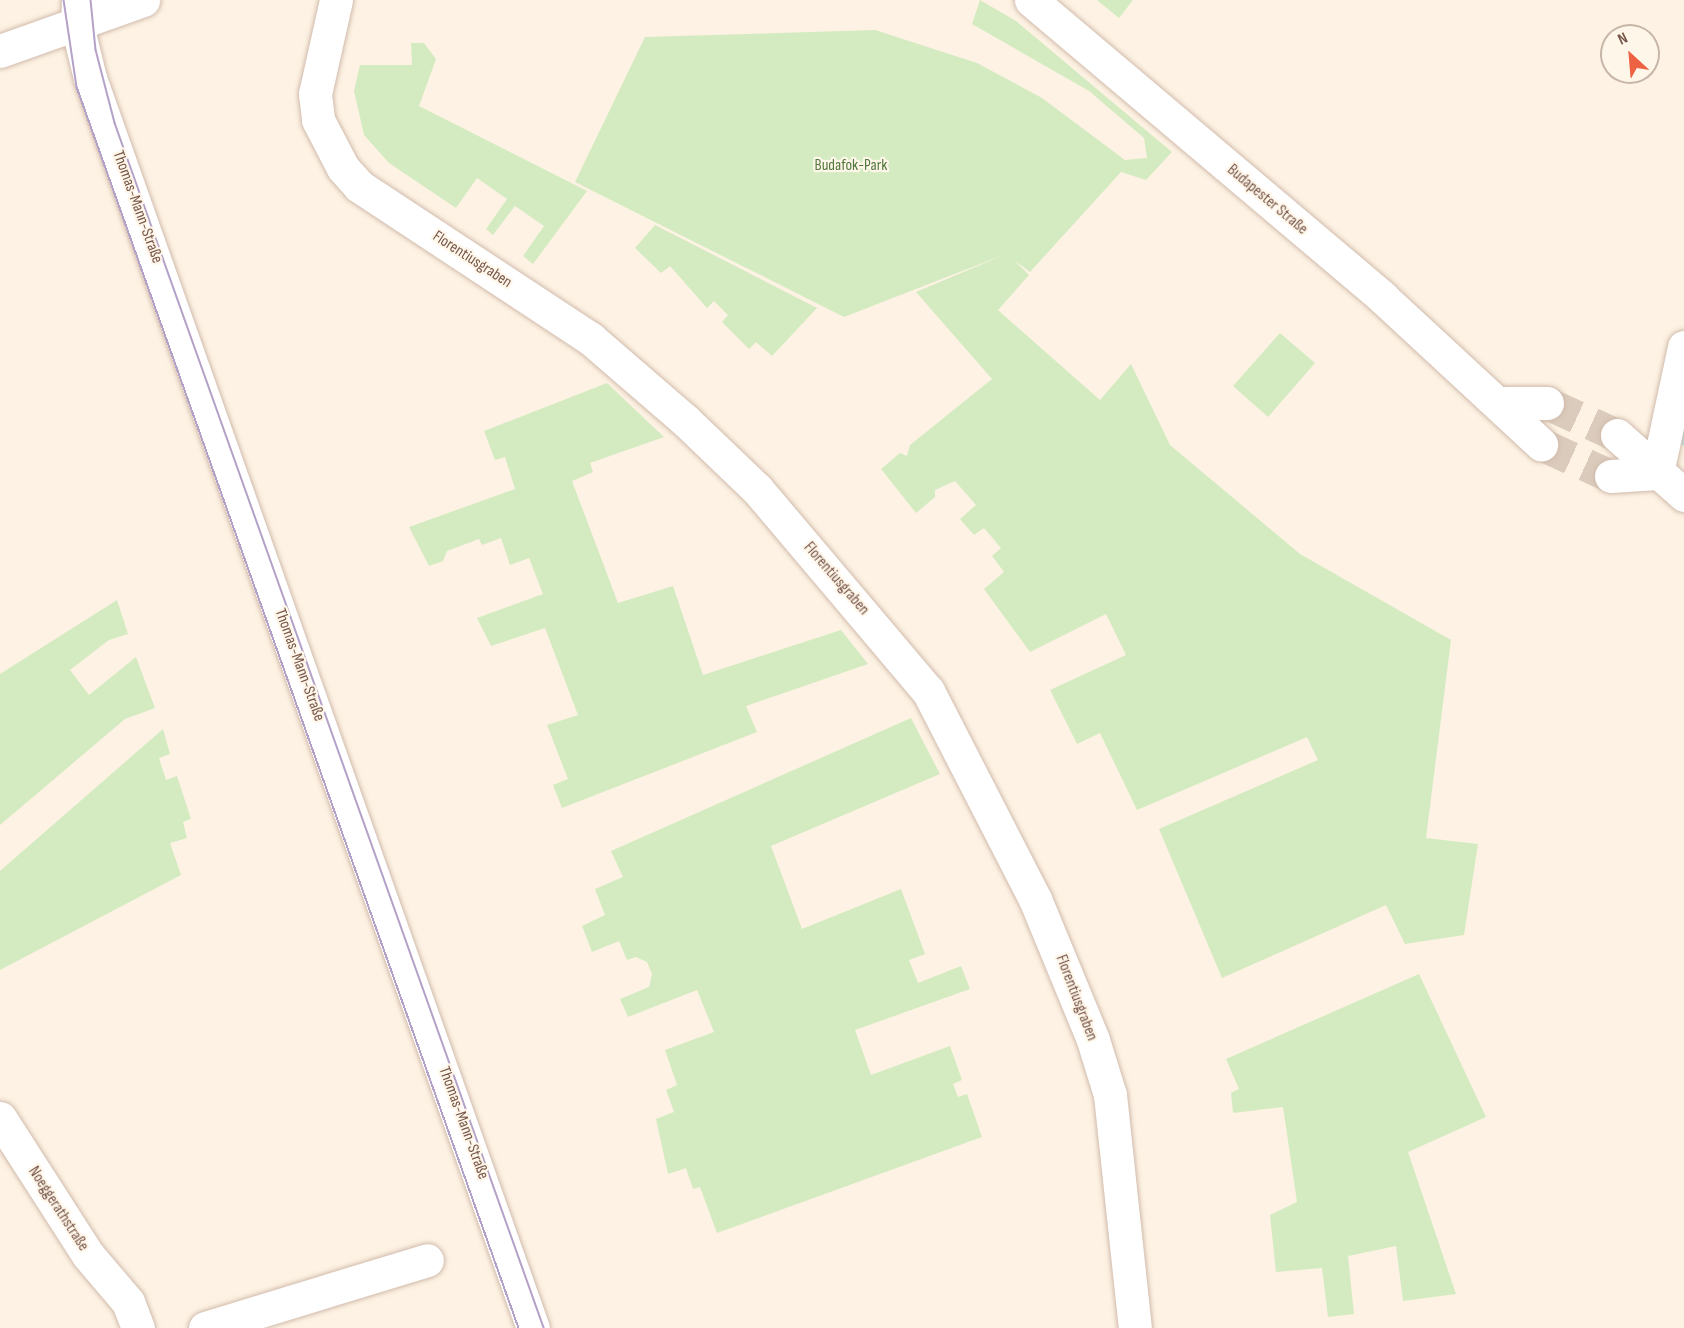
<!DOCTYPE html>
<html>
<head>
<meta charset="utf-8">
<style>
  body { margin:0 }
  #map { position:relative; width:1684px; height:1328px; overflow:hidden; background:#fdf2e3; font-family:"Sofia Sans Condensed",sans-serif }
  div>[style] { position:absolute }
  .green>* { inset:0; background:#d4ebc1 }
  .stream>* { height:15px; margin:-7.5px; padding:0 7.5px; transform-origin:7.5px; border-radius:7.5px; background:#b7e2e7 }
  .minor-tunnel>* { height:33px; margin-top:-16.5px; transform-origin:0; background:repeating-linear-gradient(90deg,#dbcbbc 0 33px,transparent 0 49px) }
  .roads { filter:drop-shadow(0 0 2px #d1bbac) drop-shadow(0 0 2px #d1bbac) }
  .minor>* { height:33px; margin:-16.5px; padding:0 16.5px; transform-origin:16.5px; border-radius:16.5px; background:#fff }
  .tram>* { height:1.5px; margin:-0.75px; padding:0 0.75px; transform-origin:0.75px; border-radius:0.75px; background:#b4a1c7 }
  span { translate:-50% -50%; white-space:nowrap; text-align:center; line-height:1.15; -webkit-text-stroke:4.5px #fff6ea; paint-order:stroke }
  .park-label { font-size:16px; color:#50773c }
  .street-label { font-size:16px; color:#765648 }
  .north { position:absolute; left:1600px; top:24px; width:60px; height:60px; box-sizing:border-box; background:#fff6ea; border:2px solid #c8b6a9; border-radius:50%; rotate:334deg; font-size:16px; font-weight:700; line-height:24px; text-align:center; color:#765648 }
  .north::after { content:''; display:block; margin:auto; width:21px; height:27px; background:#ec6243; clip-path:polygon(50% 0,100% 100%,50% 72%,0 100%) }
</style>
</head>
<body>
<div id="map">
  <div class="green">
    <i style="clip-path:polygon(980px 0,1016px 21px,1172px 152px,1146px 180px,1121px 172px,1030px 272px,1014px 260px,1029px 275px,998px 310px,1100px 400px,1131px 364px,1170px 445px,1300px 554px,1451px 640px,1426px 838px,1478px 844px,1464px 935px,1405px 944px,1386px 905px,1222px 978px,1159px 829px,1318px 760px,1307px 737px,1137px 810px,1100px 733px,1077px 744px,1050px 690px,1126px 655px,1106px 614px,1030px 652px,984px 589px,1004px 572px,992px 556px,1001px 548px,984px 528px,974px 535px,960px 519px,976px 505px,955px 481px,935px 490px,935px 497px,916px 513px,881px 469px,900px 453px,907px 456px,910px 445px,992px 379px,916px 292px,1006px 254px,844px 317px,575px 182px,645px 37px,875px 30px,977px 63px,1042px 98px,1125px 160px,1147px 158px,1144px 138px,1089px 91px,972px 24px)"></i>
    <i style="clip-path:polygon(1097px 0,1133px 0,1119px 18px)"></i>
    <i style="clip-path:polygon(411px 43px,424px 43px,436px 59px,419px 106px,587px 191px,533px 264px,523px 256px,544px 226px,515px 206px,493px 235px,486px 229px,507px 199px,477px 178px,456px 208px,389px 163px,364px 135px,354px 91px,360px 65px,412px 65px)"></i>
    <i style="clip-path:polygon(655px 225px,706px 251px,817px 308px,772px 356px,756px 342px,749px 349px,722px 322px,728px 315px,714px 301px,707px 308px,670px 266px,661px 273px,635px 248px)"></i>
    <i style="clip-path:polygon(1280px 333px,1315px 363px,1268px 417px,1233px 386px)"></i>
    <i style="clip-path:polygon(607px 383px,664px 437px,590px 463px,593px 472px,572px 481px,618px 603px,673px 586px,703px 675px,841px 630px,868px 664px,746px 706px,757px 732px,562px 808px,553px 785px,568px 779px,547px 725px,578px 715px,545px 628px,491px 646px,477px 618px,543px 594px,529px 558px,510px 565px,501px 538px,482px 545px,479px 539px,447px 551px,443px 561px,429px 566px,409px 527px,515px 489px,505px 457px,495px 460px,484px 431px)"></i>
    <i style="clip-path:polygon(117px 600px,128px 634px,109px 640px,70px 670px,89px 695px,136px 657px,155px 708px,125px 719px,0 825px,0 674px)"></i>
    <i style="clip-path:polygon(911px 718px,940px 774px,771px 846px,802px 929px,901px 889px,925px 954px,909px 960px,918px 983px,961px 966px,970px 989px,855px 1030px,871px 1075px,950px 1046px,962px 1080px,953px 1084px,958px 1097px,967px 1094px,982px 1137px,717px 1233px,700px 1187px,693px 1189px,686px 1168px,668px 1174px,656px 1119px,674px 1112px,666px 1090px,677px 1085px,665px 1050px,714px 1032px,697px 990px,628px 1017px,620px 999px,649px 987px,652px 974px,647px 962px,636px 957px,627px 960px,619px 941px,592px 952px,582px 926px,605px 915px,595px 889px,623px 877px,611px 851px)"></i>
    <i style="clip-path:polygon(163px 729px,170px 754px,159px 758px,166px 780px,177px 776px,191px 819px,183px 822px,187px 838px,170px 843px,181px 875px,0 970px,0 871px)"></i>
    <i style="clip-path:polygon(1419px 974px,1486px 1117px,1408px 1152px,1456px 1294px,1403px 1301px,1396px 1246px,1348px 1256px,1354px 1314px,1328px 1317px,1322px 1268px,1276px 1272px,1270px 1215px,1297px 1202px,1283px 1107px,1233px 1113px,1231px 1093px,1239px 1089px,1226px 1059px)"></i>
  </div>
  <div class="stream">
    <i style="left:1683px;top:437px;width:2px;rotate:-63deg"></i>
  </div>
  <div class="minor-tunnel">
    <i style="left:1547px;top:403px;width:77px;rotate:24.6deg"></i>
    <i style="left:1541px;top:444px;width:77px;rotate:24.6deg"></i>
  </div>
  <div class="roads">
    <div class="minor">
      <i style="left:78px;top:0;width:25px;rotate:92deg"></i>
      <i style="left:77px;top:25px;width:55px;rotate:76.2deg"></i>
      <i style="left:90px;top:78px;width:1326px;rotate:70.49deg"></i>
      <i style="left:336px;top:0;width:96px;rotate:102.6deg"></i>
      <i style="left:315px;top:94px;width:26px;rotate:83deg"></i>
      <i style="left:318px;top:120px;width:54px;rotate:62.5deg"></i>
      <i style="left:343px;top:168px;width:24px;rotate:48deg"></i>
      <i style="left:359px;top:186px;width:278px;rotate:33.4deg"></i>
      <i style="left:591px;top:339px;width:125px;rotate:40.8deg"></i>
      <i style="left:686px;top:421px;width:98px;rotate:43.8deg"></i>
      <i style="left:757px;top:489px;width:265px;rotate:49.8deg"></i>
      <i style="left:928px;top:691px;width:234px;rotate:62.8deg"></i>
      <i style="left:1035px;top:899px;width:152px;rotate:67.6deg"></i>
      <i style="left:1093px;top:1040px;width:58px;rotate:72.8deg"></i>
      <i style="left:1110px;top:1095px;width:234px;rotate:83.9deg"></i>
      <i style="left:1031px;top:0;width:460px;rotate:40.2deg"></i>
      <i style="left:1382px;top:297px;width:217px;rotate:42.8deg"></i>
      <i style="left:0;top:51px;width:152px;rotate:-19.6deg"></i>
      <i style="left:1500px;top:403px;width:47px"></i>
      <i style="left:1617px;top:435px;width:90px;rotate:41.8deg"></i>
      <i style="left:1657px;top:473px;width:129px;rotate:-77.9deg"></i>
      <i style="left:1611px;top:476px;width:46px;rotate:-3.7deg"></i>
      <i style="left:0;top:1118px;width:163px;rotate:57.3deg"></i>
      <i style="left:88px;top:1255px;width:62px;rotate:49.6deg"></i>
      <i style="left:128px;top:1302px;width:28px;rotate:69deg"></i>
      <i style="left:205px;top:1328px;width:232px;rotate:-17deg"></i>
    </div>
  </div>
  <div class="tram">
    <i style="left:64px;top:0;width:88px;rotate:81.5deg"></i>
    <i style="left:77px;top:87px;width:1317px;rotate:70.4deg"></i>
    <i style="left:91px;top:0;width:50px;rotate:84.3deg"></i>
    <i style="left:96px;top:50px;width:75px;rotate:75.4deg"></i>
    <i style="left:115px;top:123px;width:1279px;rotate:70.4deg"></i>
  </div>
  <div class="park-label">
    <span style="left:851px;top:166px">Budafok-Park</span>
  </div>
  <div class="street-label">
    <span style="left:1267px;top:200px;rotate:40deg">Budapester Straße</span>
    <span style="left:137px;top:207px;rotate:70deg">Thomas-Mann-Straße</span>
    <span style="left:472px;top:260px;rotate:33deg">Florentiusgraben</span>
    <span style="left:836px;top:579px;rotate:49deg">Florentiusgraben</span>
    <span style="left:299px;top:665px;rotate:70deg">Thomas-Mann-Straße</span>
    <span style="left:1076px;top:998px;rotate:69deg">Florentiusgraben</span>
    <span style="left:463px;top:1123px;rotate:70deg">Thomas-Mann-Straße</span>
    <span style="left:58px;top:1209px;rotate:57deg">Noeggerathstraße</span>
  </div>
  <div class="north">N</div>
</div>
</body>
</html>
